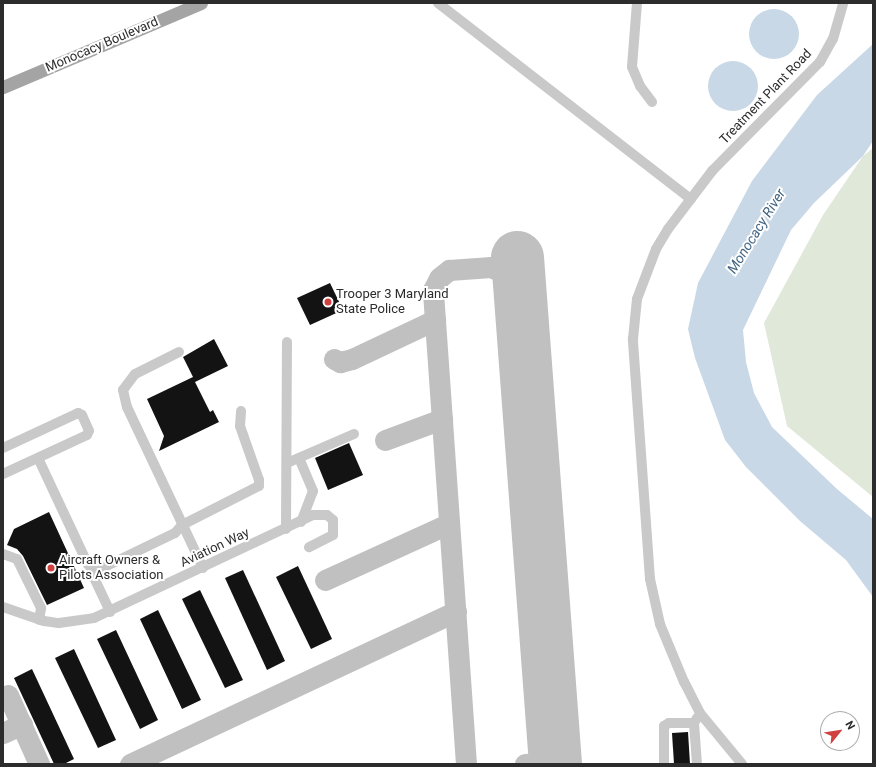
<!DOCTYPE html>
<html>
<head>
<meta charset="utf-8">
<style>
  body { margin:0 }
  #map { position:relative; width:876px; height:767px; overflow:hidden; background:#fff; font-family:Roboto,sans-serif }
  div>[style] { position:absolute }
  .green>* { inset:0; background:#e0e8da }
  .water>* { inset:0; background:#c8d8e6 }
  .round { border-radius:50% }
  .taxiway>* { height:21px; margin:-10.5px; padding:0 10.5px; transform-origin:10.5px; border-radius:10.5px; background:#c0c0c0 }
  .runway>* { height:53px; margin:-26.5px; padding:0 26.5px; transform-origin:26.5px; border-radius:26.5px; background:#c0c0c0 }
  .building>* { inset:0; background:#131313 }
  .minor>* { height:10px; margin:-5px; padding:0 5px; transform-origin:5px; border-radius:5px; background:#c9c9c9 }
  .major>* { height:13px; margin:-6.5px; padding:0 6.5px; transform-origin:6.5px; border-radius:6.5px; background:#a4a4a4 }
  .dots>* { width:11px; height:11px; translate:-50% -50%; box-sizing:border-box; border:2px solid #fff; border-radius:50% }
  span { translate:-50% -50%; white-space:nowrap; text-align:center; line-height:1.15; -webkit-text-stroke:4px #fff; paint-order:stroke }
  .street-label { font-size:13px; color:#2c2c2c }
  .poi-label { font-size:13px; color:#2c2c2c }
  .left { translate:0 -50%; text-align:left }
  .water-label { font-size:14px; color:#436584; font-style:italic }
  .frame { position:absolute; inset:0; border:4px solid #2c2c2c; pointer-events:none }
  .north { position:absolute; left:820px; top:711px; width:40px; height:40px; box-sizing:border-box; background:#fff; border:1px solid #ababab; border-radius:50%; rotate:60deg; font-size:11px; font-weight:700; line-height:16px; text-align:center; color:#2c2c2c }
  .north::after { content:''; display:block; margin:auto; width:14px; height:18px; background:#d1413f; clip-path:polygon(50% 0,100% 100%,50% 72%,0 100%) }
</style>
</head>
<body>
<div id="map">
  <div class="green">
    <i style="clip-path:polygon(873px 148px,873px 497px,787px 426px,764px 323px,823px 215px,863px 156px)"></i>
  </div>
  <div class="water">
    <i class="round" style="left:749px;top:9px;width:50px;height:50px"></i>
    <i style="clip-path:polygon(873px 44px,873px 141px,863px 156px,814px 203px,791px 230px,743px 330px,746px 362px,754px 393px,772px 427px,837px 489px,873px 519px,873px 597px,846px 560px,800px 521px,746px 467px,725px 440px,695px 358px,688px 329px,698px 283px,752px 181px,817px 95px)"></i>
    <i class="round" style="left:708px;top:61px;width:50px;height:50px"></i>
  </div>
  <div class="taxiway">
    <i style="left:334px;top:359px;width:7px;rotate:27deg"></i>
    <i style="left:340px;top:362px;width:12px;rotate:-14deg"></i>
    <i style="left:352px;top:359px;width:92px;rotate:-25.2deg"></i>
    <i style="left:385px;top:440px;width:61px;rotate:-20.2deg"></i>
    <i style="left:325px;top:580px;width:135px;rotate:-24.5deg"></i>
    <i style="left:8px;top:695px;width:76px;rotate:65.8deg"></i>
    <i style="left:3px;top:733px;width:21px;rotate:-25deg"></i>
    <i style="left:130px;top:764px;width:360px;rotate:-25.1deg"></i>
    <i style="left:466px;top:764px;width:475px;rotate:-94deg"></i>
    <i style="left:433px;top:290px;width:13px;rotate:-63deg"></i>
    <i style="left:439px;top:278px;width:13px;rotate:-39deg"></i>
    <i style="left:449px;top:270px;width:42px;rotate:-4.1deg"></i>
    <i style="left:491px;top:267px;width:17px;rotate:25deg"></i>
    <i style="left:506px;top:274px;width:19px;rotate:43deg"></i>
    <i style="left:525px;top:764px;width:30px;rotate:-4deg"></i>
  </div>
  <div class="runway">
    <i style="left:517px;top:257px;width:508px;rotate:85.71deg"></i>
  </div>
  <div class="building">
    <i style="clip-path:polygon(330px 283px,343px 310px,310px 325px,297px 298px)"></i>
    <i style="clip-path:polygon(214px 339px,228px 366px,195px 382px,210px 412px,213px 410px,219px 422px,159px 451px,164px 436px,147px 399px,193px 377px,183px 357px)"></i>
    <i style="clip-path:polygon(349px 443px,363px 475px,328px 490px,315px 458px)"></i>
    <i style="clip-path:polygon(49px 512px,84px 588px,47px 605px,23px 556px,17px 549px,7px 545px,14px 529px)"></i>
    <i style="clip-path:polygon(298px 566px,332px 639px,311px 649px,276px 577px)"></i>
    <i style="clip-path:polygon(243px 570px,285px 661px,267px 670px,225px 578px)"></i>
    <i style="clip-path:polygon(200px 590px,243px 680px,225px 688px,182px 599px)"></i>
    <i style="clip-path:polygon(158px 610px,201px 700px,182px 709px,140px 619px)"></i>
    <i style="clip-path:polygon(116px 630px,158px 720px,140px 729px,97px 639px)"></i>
    <i style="clip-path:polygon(74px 649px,116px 740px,98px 748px,55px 658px)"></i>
    <i style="clip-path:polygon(32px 669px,74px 759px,64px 764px,54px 764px,14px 678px)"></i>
    <i style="clip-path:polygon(688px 732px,690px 764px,674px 764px,672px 733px)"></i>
  </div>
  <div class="minor">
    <i style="left:438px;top:3px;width:320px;rotate:37.8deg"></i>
    <i style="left:637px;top:3px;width:64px;rotate:94.5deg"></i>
    <i style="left:632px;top:67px;width:21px;rotate:67deg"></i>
    <i style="left:640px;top:86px;width:20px;rotate:53deg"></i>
    <i style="left:179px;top:352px;width:49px;rotate:153.4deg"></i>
    <i style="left:135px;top:374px;width:20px;rotate:127deg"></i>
    <i style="left:123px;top:390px;width:17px;rotate:77deg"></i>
    <i style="left:127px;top:407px;width:178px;rotate:64.7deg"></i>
    <i style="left:3px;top:448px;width:83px;rotate:-25deg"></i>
    <i style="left:78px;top:413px;width:4px;rotate:27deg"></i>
    <i style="left:82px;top:415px;width:17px;rotate:66deg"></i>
    <i style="left:89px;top:431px;width:4px;rotate:117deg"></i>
    <i style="left:87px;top:435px;width:93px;rotate:155.1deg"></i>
    <i style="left:38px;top:458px;width:170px;rotate:64.9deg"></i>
    <i style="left:299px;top:458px;width:36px;rotate:67deg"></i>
    <i style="left:313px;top:491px;width:33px;rotate:111deg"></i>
    <i style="left:287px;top:463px;width:73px;rotate:-23.4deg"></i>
    <i style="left:286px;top:529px;width:187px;rotate:-89.7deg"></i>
    <i style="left:3px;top:554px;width:15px;rotate:20deg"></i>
    <i style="left:17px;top:559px;width:55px;rotate:63.9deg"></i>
    <i style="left:41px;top:608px;width:12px;rotate:99deg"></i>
    <i style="left:92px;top:573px;width:92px;rotate:-25.7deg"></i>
    <i style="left:175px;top:533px;width:11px;rotate:-49deg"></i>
    <i style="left:182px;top:525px;width:86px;rotate:-26.9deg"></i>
    <i style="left:259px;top:486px;width:6px;rotate:-90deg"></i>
    <i style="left:259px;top:480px;width:57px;rotate:-109.4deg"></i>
    <i style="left:240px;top:426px;width:15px;rotate:-86deg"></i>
    <i style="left:3px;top:607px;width:43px;rotate:18.9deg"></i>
    <i style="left:44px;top:621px;width:15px;rotate:8deg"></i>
    <i style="left:59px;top:623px;width:35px;rotate:-8deg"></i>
    <i style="left:94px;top:618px;width:242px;rotate:-25.2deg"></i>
    <i style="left:313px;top:515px;width:14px"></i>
    <i style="left:327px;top:515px;width:8px;rotate:40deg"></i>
    <i style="left:333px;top:520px;width:15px;rotate:90deg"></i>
    <i style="left:333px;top:535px;width:27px;rotate:153deg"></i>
    <i style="left:664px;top:764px;width:38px;rotate:-90deg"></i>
    <i style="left:664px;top:726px;width:6px;rotate:-31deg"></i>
    <i style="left:669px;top:723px;width:25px"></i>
    <i style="left:697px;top:764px;width:41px;rotate:-94.2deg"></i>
    <i style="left:694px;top:723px;width:6px;rotate:-59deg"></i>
    <i style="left:742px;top:764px;width:66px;rotate:-129.5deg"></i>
    <i style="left:700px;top:713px;width:35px;rotate:-117deg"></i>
    <i style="left:684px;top:682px;width:63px;rotate:-112.5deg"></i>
    <i style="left:660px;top:624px;width:46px;rotate:-102.5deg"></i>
    <i style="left:650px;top:579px;width:241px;rotate:-94.1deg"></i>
    <i style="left:633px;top:339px;width:40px;rotate:-84.3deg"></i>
    <i style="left:637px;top:299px;width:53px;rotate:-69.2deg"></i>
    <i style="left:656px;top:249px;width:23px;rotate:-59deg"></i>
    <i style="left:668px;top:229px;width:73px;rotate:-52.8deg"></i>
    <i style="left:712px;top:171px;width:153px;rotate:-45.3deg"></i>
    <i style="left:820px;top:62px;width:26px;rotate:-61deg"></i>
    <i style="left:833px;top:39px;width:37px;rotate:-74deg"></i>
  </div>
  <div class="major">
    <i style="left:3px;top:87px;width:215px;rotate:-23deg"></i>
  </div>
  <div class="dots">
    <i style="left:328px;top:302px;background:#d1413f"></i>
    <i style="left:51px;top:568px;background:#d1413f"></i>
  </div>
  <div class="street-label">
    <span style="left:102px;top:45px;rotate:-23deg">Monocacy Boulevard</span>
    <span style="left:766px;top:97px;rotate:-46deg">Treatment Plant Road</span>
    <span style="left:215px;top:548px;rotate:-25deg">Aviation Way</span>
  </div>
  <div class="poi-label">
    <span class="left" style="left:336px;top:302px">Trooper 3 Maryland<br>State Police</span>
    <span class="left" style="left:59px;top:568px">Aircraft Owners &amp;<br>Pilots Association</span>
  </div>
  <div class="water-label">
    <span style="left:756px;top:231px;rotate:-58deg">Monocacy River</span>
  </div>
  <div class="frame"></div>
  <div class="north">N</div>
</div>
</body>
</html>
